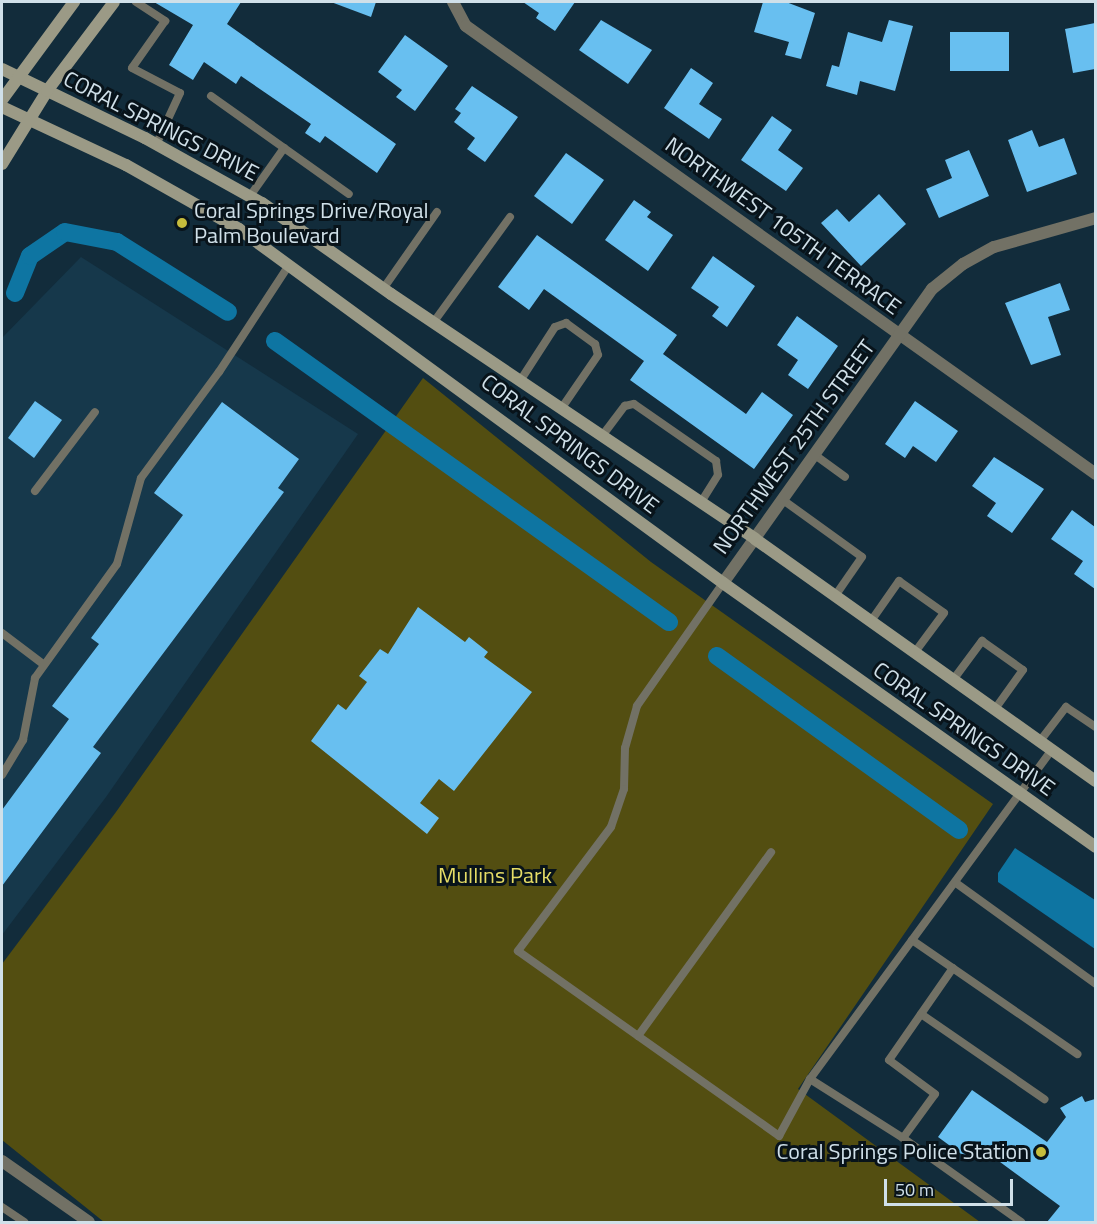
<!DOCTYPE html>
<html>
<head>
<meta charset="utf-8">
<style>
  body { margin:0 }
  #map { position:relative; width:1097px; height:1224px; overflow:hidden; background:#122c3b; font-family:"Titillium Web",sans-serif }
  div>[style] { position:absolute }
  .built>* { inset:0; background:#16384b }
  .green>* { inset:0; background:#534e11 }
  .water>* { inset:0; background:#0e75a2 }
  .canal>* { height:18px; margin:-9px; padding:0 9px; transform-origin:9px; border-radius:9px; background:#0e75a2 }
  .building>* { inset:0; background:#68bff0 }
  .service>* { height:8px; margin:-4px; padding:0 4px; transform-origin:4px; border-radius:4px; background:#727165 }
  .minor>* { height:12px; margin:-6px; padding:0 6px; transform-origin:6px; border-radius:6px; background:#727165 }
  .secondary>* { height:12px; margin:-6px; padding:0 6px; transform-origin:6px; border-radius:6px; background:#9b9a86 }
  .dots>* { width:16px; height:16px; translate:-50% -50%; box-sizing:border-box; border:3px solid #08131a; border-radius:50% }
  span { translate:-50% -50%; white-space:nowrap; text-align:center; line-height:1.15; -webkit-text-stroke:6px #08131a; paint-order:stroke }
  .street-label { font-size:22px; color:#d0e0e9 }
  .poi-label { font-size:22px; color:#d0e0e9 }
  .left { translate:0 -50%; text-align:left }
  .right { translate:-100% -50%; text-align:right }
  .park-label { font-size:22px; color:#e5dc66 }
  .frame { position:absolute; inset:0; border:3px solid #d0e0e9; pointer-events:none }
  .scale { position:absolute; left:884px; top:1179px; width:129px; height:27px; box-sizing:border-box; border:3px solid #d0e0e9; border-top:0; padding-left:8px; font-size:18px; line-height:21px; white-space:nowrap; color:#d0e0e9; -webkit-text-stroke:4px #08131a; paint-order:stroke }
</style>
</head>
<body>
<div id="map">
  <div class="built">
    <i style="clip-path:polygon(81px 257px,358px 434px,106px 797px,2px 935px,2px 338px)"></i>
  </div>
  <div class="green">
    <i style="clip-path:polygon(423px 378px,651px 562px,993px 804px,798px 1089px,980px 1222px,104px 1222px,2px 1140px,2px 964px,116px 812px)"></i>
  </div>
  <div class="water">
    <i style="clip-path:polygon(1015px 848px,1095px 900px,1095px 949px,998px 882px,998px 873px)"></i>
  </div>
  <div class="canal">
    <i style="left:15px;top:293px;width:40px;rotate:-68deg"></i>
    <i style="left:30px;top:256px;width:42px;rotate:-34.4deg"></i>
    <i style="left:65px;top:232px;width:53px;rotate:10.9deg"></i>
    <i style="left:117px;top:242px;width:131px;rotate:32.2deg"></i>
    <i style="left:275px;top:341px;width:484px;rotate:35.5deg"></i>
    <i style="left:717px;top:656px;width:298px;rotate:35.7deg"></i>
  </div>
  <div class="building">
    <i style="clip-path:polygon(154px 2px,241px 2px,227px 24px,396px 144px,377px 173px,325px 136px,320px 143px,305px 133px,311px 124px,241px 76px,236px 84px,204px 62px,193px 80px,169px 65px,193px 25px)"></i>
    <i style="clip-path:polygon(331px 2px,376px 2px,371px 17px)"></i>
    <i style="clip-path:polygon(523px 2px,575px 2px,555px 31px,536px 18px,539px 13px)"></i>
    <i style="clip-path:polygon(763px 2px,786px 2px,815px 13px,801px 59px,785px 55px,789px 42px,754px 32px)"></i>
    <i style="clip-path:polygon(601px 20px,652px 50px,628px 84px,579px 50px)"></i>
    <i style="clip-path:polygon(889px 20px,913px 26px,895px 91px,860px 81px,857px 95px,826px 86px,832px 65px,839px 67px,848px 32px,882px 42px)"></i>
    <i style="clip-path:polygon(1095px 23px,1095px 69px,1073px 73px,1065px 29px)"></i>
    <i style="clip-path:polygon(950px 32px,1009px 32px,1009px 71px,950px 71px)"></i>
    <i style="clip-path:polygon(405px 35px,448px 66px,415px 111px,396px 97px,402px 90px,378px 72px)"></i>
    <i style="clip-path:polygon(691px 68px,713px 83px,699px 104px,722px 119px,709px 139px,664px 108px)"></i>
    <i style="clip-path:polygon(472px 86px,518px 117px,485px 162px,467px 149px,475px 138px,454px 122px,461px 113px,455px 109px)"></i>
    <i style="clip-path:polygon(772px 116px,792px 130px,778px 150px,803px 168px,786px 191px,741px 160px)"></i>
    <i style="clip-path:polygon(1032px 130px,1039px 147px,1064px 138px,1077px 174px,1027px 192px,1008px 140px)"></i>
    <i style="clip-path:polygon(969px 150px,989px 196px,939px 218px,926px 189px,952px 178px,945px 160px)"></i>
    <i style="clip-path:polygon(566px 153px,604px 180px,572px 224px,534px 196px)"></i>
    <i style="clip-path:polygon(879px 194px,906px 224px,861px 266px,821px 223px,837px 209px,849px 222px)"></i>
    <i style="clip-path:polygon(634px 200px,651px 212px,647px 217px,673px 235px,648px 271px,605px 240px)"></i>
    <i style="clip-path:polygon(537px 235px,677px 335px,663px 354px,746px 414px,762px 392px,793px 415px,754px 469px,630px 380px,644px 361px,544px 289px,529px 310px,498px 287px)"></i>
    <i style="clip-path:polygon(713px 256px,755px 286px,727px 327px,712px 316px,719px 307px,691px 288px)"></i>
    <i style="clip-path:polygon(1060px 283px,1070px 310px,1048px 317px,1061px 355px,1031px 365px,1005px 303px)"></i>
    <i style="clip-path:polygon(797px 316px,838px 346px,808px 389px,788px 375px,798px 360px,777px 345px)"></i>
    <i style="clip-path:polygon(35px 401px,62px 420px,34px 458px,8px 438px)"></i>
    <i style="clip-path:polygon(915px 401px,958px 431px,936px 462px,913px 446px,905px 458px,885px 444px)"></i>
    <i style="clip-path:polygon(222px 402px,299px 459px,278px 488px,284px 492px,93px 747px,101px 753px,2px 886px,2px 810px,69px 719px,52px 706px,99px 644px,91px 638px,183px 515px,154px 493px)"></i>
    <i style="clip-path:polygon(994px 457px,1044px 489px,1012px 533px,987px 516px,996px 503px,972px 486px)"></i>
    <i style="clip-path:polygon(1072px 510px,1095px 527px,1095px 589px,1074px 574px,1083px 561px,1051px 539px)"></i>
    <i style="clip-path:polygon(418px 607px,465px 642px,469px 637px,488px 652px,484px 657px,532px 692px,454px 791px,439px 779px,420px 803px,439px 818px,427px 834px,311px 741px,338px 704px,346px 710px,367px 682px,359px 676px,380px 649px,388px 654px)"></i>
    <i style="clip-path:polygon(972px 1090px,1047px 1142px,1066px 1117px,1060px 1108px,1082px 1096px,1085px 1102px,1095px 1099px,1095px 1222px,1047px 1222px,1060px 1206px,977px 1145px,968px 1159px,938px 1137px)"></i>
  </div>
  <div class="service">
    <i style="left:136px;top:2px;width:35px;rotate:33deg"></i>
    <i style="left:165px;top:21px;width:57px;rotate:125.1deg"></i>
    <i style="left:132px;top:68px;width:54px;rotate:27.5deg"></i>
    <i style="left:180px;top:93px;width:57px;rotate:114.8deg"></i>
    <i style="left:211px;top:96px;width:169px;rotate:35.4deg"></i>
    <i style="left:250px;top:196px;width:59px;rotate:-54.7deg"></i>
    <i style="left:383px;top:289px;width:94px;rotate:-55deg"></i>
    <i style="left:433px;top:323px;width:131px;rotate:-54deg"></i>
    <i style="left:520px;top:381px;width:64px;rotate:-57.1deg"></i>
    <i style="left:555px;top:327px;width:12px;rotate:-20deg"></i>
    <i style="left:566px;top:323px;width:36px;rotate:36deg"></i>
    <i style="left:595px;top:344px;width:11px;rotate:75deg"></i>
    <i style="left:598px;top:355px;width:65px;rotate:124.4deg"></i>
    <i style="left:602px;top:436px;width:38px;rotate:-53deg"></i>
    <i style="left:625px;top:406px;width:9px;rotate:-13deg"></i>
    <i style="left:634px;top:404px;width:100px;rotate:34.8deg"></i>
    <i style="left:716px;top:461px;width:14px;rotate:82deg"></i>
    <i style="left:718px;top:475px;width:32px;rotate:122deg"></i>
    <i style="left:815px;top:455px;width:37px;rotate:36deg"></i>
    <i style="left:35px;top:491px;width:99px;rotate:-52.8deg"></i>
    <i style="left:783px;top:500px;width:97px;rotate:35.8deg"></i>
    <i style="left:862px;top:557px;width:47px;rotate:124.7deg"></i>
    <i style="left:723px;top:583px;width:150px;rotate:125deg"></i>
    <i style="left:637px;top:706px;width:44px;rotate:105.9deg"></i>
    <i style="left:625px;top:748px;width:41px;rotate:91.4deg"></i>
    <i style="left:624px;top:789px;width:40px;rotate:108.9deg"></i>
    <i style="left:611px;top:827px;width:155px;rotate:126.9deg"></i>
    <i style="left:518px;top:951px;width:320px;rotate:35.3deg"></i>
    <i style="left:779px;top:1136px;width:65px;rotate:-61.5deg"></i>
    <i style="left:810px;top:1079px;width:408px;rotate:-53.7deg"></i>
    <i style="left:871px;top:621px;width:49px;rotate:-55deg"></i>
    <i style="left:899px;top:581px;width:55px;rotate:35.4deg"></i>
    <i style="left:944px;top:613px;width:49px;rotate:126.6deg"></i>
    <i style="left:2px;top:633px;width:51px;rotate:37.1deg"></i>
    <i style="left:953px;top:680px;width:49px;rotate:-53.4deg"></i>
    <i style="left:982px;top:641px;width:50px;rotate:35.3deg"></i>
    <i style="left:1023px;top:670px;width:48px;rotate:125.7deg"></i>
    <i style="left:1040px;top:741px;width:43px;rotate:-52.6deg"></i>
    <i style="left:1066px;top:707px;width:36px;rotate:34deg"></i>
    <i style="left:2px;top:775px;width:41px;rotate:-59deg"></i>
    <i style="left:23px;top:740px;width:63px;rotate:-79deg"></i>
    <i style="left:35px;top:678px;width:140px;rotate:-54.3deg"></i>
    <i style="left:117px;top:564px;width:89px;rotate:-74.4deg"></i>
    <i style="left:141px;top:478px;width:132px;rotate:-53.7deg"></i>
    <i style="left:219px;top:372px;width:128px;rotate:-56.8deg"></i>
    <i style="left:956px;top:883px;width:173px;rotate:35.8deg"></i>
    <i style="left:912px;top:940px;width:201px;rotate:34.6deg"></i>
    <i style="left:921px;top:1014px;width:150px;rotate:34.6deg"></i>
    <i style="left:638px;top:1036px;width:227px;rotate:-54.1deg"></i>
    <i style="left:810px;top:1079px;width:110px;rotate:32.4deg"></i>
    <i style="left:903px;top:1138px;width:54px;rotate:-54deg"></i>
    <i style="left:935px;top:1094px;width:57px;rotate:-143.5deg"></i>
    <i style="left:889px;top:1060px;width:112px;rotate:-55.2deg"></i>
    <i style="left:903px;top:1138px;width:145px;rotate:35.4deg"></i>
    <i style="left:2px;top:1207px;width:27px;rotate:34deg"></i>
  </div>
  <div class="minor">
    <i style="left:453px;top:2px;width:27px;rotate:62deg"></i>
    <i style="left:466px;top:26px;width:773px;rotate:35.42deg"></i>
    <i style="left:723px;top:583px;width:361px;rotate:-54.6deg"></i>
    <i style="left:932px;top:289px;width:40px;rotate:-39deg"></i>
    <i style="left:963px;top:264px;width:35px;rotate:-29deg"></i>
    <i style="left:994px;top:247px;width:106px;rotate:-15.9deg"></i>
    <i style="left:2px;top:1161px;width:106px;rotate:35deg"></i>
  </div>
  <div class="secondary">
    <i style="left:2px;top:69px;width:159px;rotate:25.8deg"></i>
    <i style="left:145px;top:138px;width:134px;rotate:29.1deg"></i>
    <i style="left:262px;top:203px;width:158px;rotate:35.2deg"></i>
    <i style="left:391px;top:294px;width:439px;rotate:33.9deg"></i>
    <i style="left:755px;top:539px;width:418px;rotate:35.4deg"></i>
    <i style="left:2px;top:100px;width:122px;rotate:-53.7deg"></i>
    <i style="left:2px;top:107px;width:137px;rotate:25.1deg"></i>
    <i style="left:126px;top:165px;width:130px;rotate:29.5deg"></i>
    <i style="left:239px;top:229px;width:600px;rotate:36.18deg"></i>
    <i style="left:723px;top:583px;width:457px;rotate:35.3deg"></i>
    <i style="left:2px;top:164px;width:86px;rotate:-58.3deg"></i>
    <i style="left:47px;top:91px;width:111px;rotate:-53deg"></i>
  </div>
  <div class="dots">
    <i style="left:182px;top:223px;background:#c6bc3c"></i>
    <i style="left:1041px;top:1152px;background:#c6bc3c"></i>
  </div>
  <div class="street-label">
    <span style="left:161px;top:126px;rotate:27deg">CORAL SPRINGS DRIVE</span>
    <span style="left:783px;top:226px;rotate:36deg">NORTHWEST 105TH TERRACE</span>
    <span style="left:570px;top:444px;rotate:37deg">CORAL SPRINGS DRIVE</span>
    <span style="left:794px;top:447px;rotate:-54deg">NORTHWEST 25TH STREET</span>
    <span style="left:964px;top:729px;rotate:35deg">CORAL SPRINGS DRIVE</span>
  </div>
  <div class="poi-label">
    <span class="left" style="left:194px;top:223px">Coral Springs Drive/Royal<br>Palm Boulevard</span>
    <span class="right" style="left:1029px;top:1152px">Coral Springs Police Station</span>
  </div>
  <div class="park-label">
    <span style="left:495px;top:876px">Mullins Park</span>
  </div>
  <div class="frame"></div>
  <div class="scale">50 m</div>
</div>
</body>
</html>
